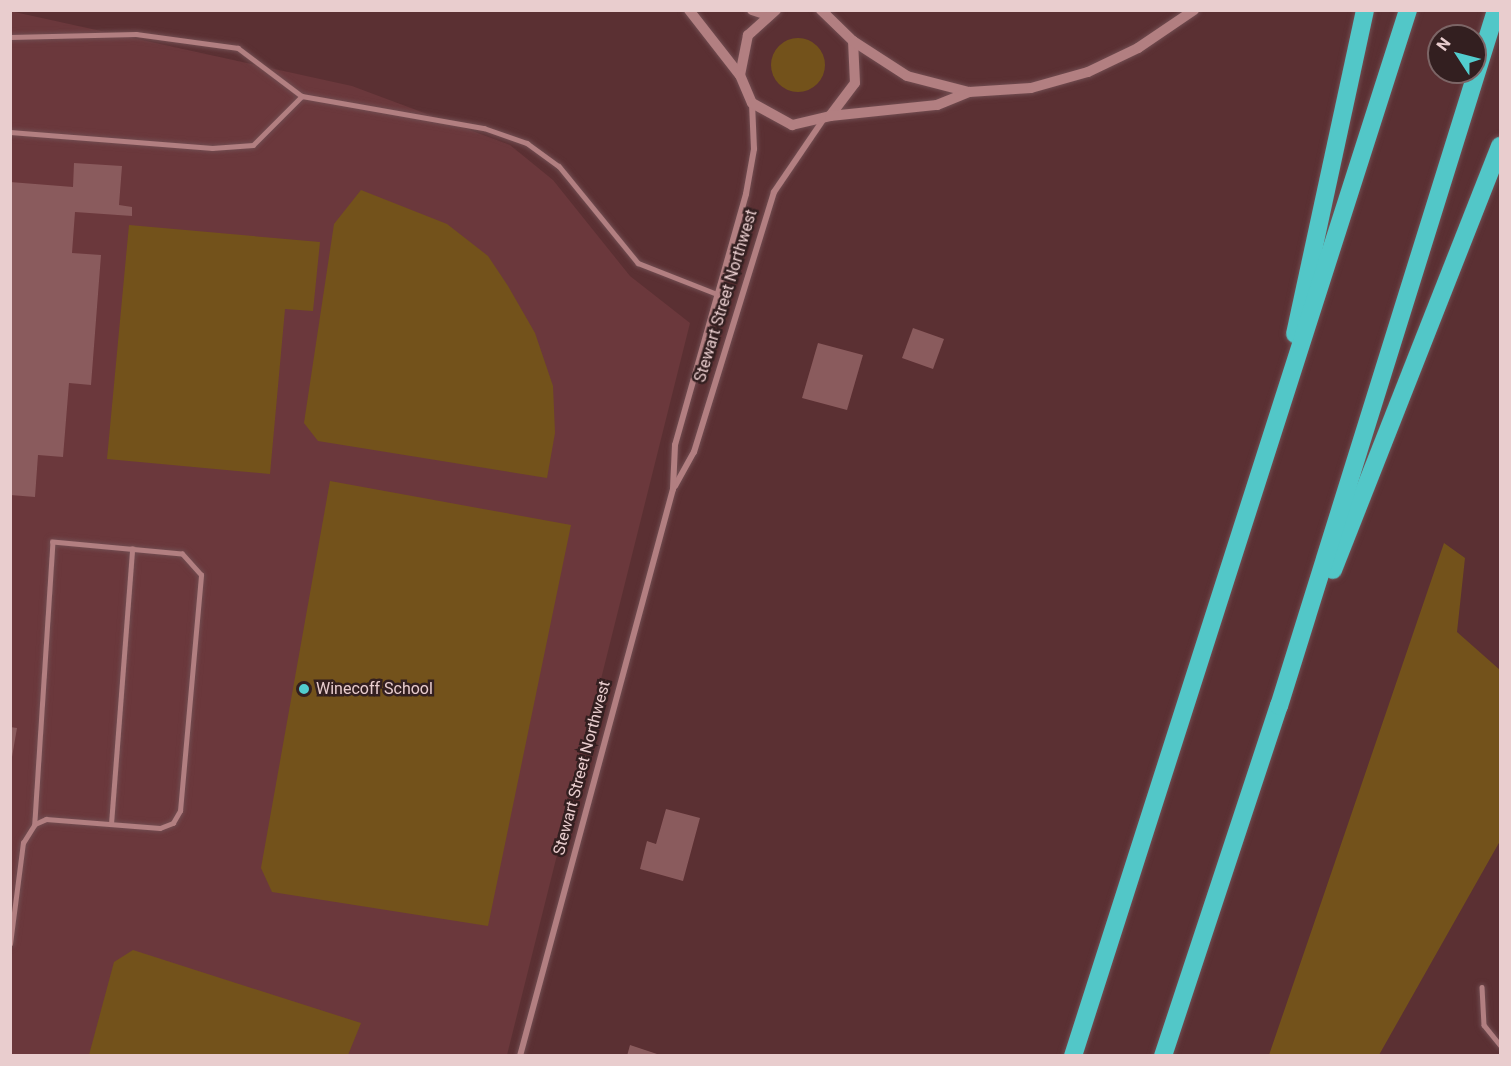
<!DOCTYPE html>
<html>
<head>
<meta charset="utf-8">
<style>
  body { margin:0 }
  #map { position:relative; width:1511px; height:1066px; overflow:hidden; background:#5b3033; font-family:Roboto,sans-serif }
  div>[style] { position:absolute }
  .built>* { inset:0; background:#6b383c }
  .green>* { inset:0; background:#73521b }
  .round { border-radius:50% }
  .building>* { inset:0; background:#8a5b5d }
  .roads { filter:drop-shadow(0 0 2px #714d51) drop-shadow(0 0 2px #714d51) }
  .service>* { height:4.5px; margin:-2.25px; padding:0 2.25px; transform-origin:2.25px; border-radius:2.25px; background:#b27f81 }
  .minor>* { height:6px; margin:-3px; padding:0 3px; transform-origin:3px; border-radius:3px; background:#b27f81 }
  .tertiary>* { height:10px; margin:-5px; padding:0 5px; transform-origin:5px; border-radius:5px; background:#b27f81 }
  .motorway>* { height:18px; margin:-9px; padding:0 9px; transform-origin:9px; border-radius:9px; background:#52c7c8 }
  .dots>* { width:16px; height:16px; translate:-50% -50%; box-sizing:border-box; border:3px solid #331f20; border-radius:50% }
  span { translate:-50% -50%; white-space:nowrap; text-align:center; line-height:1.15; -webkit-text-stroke:5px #331f20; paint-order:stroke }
  .street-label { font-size:16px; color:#e9cdce }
  .poi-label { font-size:16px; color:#e9cdce }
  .left { translate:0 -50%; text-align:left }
  .frame { position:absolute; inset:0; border:12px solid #e9cdce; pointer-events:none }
  .north { position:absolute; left:1427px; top:24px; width:60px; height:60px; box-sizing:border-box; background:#331f20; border:2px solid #7c6566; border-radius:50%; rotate:306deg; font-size:16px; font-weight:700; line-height:24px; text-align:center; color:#e9cdce }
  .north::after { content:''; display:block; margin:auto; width:21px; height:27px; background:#52cdce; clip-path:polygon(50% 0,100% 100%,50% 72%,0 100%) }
</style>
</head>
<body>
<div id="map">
  <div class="built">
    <i style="clip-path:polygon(10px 11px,352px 86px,510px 145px,553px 180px,630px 276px,690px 323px,507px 1055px,11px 1055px)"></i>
  </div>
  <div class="green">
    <i class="round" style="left:771px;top:38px;width:54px;height:54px"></i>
    <i style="clip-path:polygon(361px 190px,447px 224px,488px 256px,508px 286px,535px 333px,553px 386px,555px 433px,547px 478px,318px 441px,304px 423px,334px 224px)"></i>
    <i style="clip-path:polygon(129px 225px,320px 242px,313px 311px,285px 309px,270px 474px,107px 459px)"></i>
    <i style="clip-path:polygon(330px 481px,571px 525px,488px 926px,272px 892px,261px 868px)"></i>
    <i style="clip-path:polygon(1444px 543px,1465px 558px,1457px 632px,1500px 670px,1500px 841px,1379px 1055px,1269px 1055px)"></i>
    <i style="clip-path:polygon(133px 950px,361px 1023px,348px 1055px,89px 1055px,114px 962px)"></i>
  </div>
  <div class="building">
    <i style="clip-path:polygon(74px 163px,122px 166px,119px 205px,132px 207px,132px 216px,75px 212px,72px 253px,101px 255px,91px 385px,69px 383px,63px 457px,38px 455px,35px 497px,10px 495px,10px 182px,73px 187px)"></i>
    <i style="clip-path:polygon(913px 328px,944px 339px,933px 369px,902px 358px)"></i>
    <i style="clip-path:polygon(818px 343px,863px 355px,847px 410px,802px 398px)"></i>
    <i style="clip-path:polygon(10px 727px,17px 728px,12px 757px,10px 757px)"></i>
    <i style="clip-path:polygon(666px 809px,700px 818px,683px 881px,640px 869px,647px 841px,656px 844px)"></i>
    <i style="clip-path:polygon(630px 1045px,660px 1055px,660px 1056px,627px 1056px)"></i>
  </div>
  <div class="roads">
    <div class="service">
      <i style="left:10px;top:37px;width:126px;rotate:-1.4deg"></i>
      <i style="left:136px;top:34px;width:103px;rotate:7.8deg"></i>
      <i style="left:238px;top:48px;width:80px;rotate:36.9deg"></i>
      <i style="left:302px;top:96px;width:185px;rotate:10deg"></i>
      <i style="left:484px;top:128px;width:46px;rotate:19.2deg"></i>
      <i style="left:527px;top:143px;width:39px;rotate:36deg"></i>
      <i style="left:559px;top:166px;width:125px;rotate:50.8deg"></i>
      <i style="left:638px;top:263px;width:85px;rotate:21.4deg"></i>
      <i style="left:10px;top:132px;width:203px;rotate:4.5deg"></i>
      <i style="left:212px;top:148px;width:41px;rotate:-4.2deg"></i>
      <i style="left:253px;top:145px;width:69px;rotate:-45deg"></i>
      <i style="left:111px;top:824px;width:276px;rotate:-85.6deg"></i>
      <i style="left:10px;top:944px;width:102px;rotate:-82.7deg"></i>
      <i style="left:23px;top:843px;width:22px;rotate:-58deg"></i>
      <i style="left:35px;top:824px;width:12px;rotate:-24deg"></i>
      <i style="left:46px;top:819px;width:114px;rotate:4.5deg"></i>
      <i style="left:160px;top:828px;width:14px;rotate:-21deg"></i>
      <i style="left:173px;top:823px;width:14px;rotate:-60deg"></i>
      <i style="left:180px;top:811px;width:237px;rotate:-84.9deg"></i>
      <i style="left:201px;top:575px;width:28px;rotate:-132deg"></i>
      <i style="left:182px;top:554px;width:130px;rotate:-174.7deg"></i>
      <i style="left:53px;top:542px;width:283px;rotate:93.7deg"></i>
      <i style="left:1482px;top:987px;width:38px;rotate:87deg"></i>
      <i style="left:1484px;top:1025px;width:26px;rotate:51deg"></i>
    </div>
    <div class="minor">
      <i style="left:675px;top:486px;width:39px;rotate:-61deg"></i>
      <i style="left:694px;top:452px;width:272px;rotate:-72.9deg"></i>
      <i style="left:774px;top:192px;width:87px;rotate:-55.8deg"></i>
      <i style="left:520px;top:1056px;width:587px;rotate:-74.9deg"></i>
      <i style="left:673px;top:489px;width:44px;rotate:-87.4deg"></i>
      <i style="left:675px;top:445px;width:261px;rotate:-74.2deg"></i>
      <i style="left:746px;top:194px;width:46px;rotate:-79.9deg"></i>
      <i style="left:754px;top:149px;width:46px;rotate:-92.5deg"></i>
    </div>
    <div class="tertiary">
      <i style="left:689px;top:10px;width:81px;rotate:52deg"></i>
      <i style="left:752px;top:10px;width:16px;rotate:18deg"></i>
      <i style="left:776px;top:10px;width:38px;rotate:138deg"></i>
      <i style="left:748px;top:35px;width:41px;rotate:101.3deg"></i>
      <i style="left:740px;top:75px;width:30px;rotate:67deg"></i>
      <i style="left:752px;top:103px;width:46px;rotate:28.8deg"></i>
      <i style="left:792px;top:125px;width:39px;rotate:-13deg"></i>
      <i style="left:830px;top:116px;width:41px;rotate:-52.9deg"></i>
      <i style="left:855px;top:83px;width:42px;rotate:-92.7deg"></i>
      <i style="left:853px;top:41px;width:45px;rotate:-135.9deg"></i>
      <i style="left:853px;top:41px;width:64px;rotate:32.9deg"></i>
      <i style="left:907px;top:76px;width:64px;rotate:14.5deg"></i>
      <i style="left:830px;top:116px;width:108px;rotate:-5.9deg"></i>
      <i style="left:937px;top:105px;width:35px;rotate:-22deg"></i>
      <i style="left:969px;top:92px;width:62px;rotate:-3.7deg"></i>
      <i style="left:1031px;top:88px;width:59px;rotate:-15.7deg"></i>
      <i style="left:1088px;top:72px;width:55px;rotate:-25.6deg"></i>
      <i style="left:1138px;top:48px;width:68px;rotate:-34.2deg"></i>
    </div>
    <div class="motorway">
      <i style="left:1295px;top:334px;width:331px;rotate:-77.8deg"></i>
      <i style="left:1333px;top:570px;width:456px;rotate:-68.5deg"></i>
      <i style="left:1073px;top:1056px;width:1098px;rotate:-72.24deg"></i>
      <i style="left:1163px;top:1056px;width:369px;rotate:-71.7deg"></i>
      <i style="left:1279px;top:706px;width:729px;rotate:-72.68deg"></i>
    </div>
  </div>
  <div class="dots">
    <i style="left:304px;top:689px;background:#52cdce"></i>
  </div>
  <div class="street-label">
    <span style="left:726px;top:296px;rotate:-73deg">Stewart Street Northwest</span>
    <span style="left:582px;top:768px;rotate:-75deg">Stewart Street Northwest</span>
  </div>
  <div class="poi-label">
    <span class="left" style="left:316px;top:689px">Winecoff School</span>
  </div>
  <div class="frame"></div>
  <div class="north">N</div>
</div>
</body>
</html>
